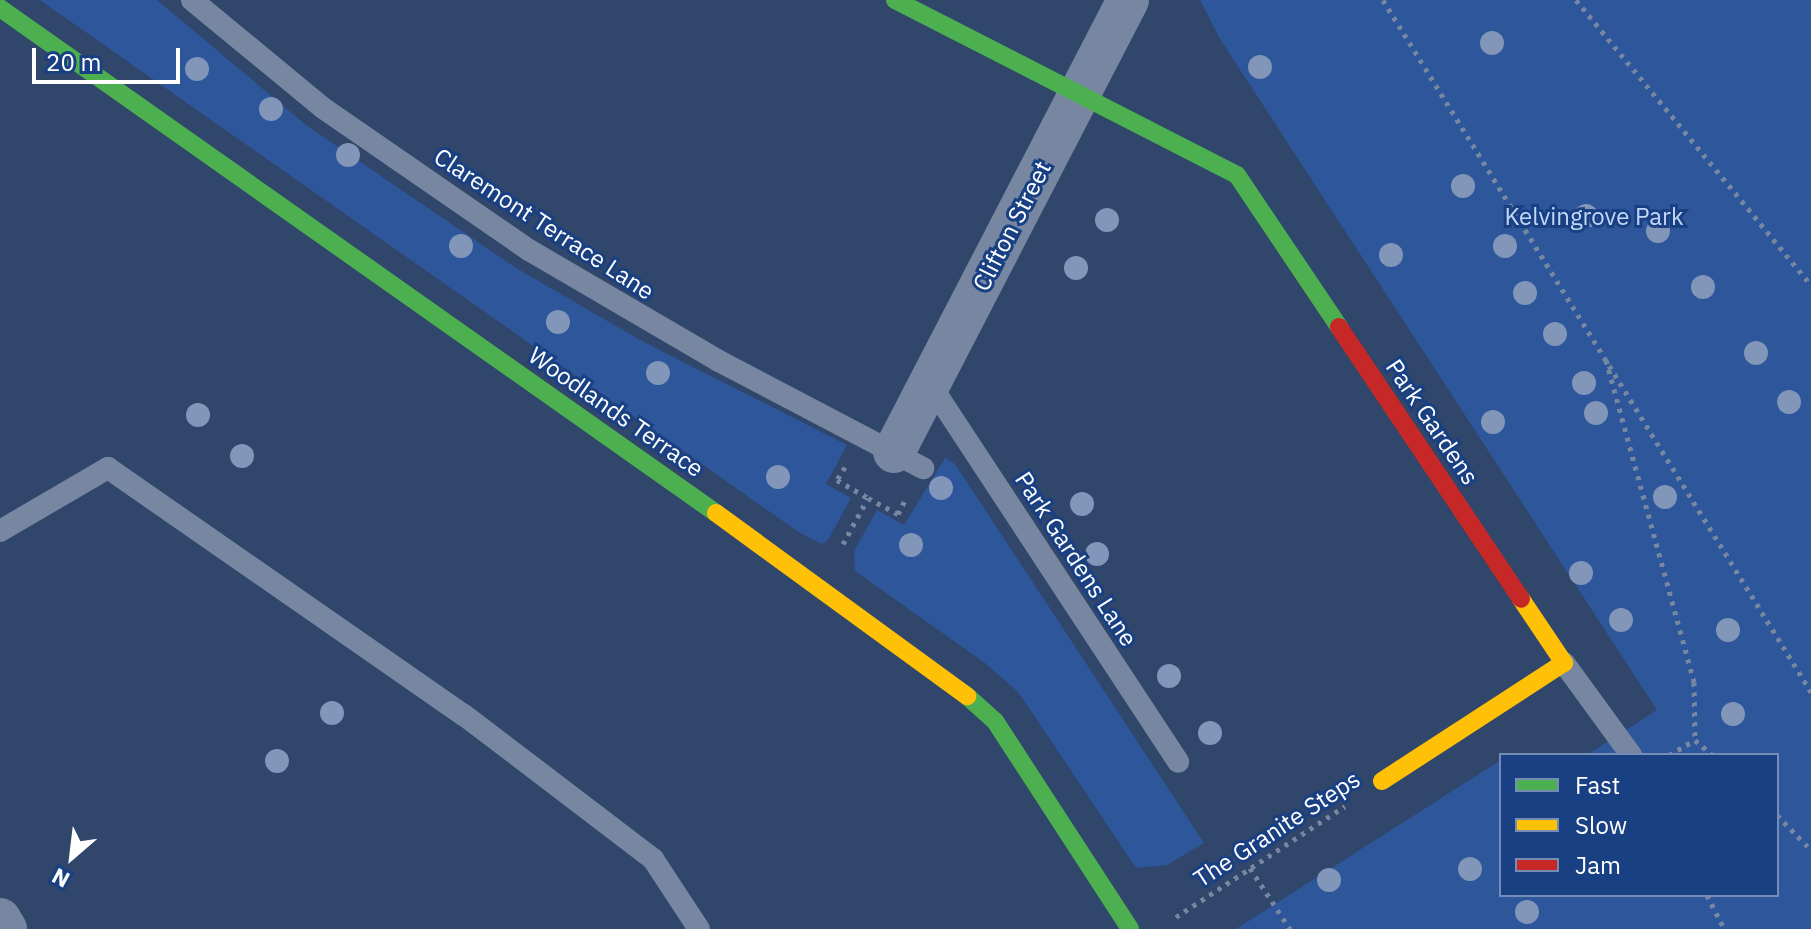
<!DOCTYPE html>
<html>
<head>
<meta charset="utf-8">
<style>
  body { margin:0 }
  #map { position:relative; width:1811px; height:929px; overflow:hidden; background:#31466b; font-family:"IBM Plex Sans",sans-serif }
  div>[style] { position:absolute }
  .green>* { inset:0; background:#2d569b }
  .path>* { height:5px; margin-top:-2.5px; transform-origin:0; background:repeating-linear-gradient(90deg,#7787a1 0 4px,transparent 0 10px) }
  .lane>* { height:22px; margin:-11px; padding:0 11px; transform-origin:11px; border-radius:11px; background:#7787a1 }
  .street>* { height:42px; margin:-21px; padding:0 21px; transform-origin:21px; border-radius:21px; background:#7787a1 }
  .fast>* { height:18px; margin:-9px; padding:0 9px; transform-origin:9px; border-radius:9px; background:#4caf50 }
  .slow>* { height:18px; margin:-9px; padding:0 9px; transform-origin:9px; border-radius:9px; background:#ffc107 }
  .jam>* { height:18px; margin:-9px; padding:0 9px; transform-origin:9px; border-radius:9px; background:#c62828 }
  .trees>* { width:24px; height:24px; margin:-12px; border-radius:50%; background:#8196b9 }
  span { translate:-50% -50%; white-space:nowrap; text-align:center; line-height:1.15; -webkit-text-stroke:6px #194083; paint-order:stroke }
  .park-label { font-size:24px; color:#c2d7f8 }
  .street-label { font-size:24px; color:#fff }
  .legend { position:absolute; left:1499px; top:753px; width:280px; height:144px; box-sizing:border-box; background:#194083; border:2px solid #758cb5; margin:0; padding:10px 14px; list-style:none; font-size:24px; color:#fff }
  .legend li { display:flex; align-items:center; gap:16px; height:40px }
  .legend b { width:40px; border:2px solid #758cb5 }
  .north { position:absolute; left:32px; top:817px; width:80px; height:80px; -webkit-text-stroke:6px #194083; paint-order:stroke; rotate:208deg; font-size:22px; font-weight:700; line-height:32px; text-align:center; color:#fff }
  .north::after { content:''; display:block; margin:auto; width:28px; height:36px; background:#fff; clip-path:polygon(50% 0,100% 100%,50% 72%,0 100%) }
  .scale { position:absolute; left:32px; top:48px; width:148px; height:36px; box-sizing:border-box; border:4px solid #fff; border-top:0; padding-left:10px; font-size:24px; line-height:28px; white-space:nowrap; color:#fff; -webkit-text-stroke:6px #194083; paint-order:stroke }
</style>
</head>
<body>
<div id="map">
  <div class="green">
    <i style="clip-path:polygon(40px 0,157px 0,306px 125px,516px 268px,642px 341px,847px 445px,826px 484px,851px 498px,828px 540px,822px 544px,800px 533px)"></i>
    <i style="clip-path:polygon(1200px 0,1811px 0,1811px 929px,1236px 929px,1501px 760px,1501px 895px,1777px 895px,1777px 755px,1587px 755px,1657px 710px,1220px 39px)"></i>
    <i style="clip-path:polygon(945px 458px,955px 464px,1204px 843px,1167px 865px,1136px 868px,1019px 693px,985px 663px,855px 571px,854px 551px,877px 510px,904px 525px)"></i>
  </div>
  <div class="path">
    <i style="left:1383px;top:0;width:814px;rotate:58.26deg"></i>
    <i style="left:1576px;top:0;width:369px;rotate:50.5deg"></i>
    <i style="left:1606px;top:360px;width:334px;rotate:74.7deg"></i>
    <i style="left:1694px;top:682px;width:58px;rotate:89deg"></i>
    <i style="left:845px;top:467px;width:15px;rotate:122deg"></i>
    <i style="left:837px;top:480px;width:36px;rotate:30deg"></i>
    <i style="left:843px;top:544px;width:52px;rotate:-61.5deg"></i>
    <i style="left:868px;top:498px;width:34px;rotate:28deg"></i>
    <i style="left:898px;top:514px;width:16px;rotate:-63deg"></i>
    <i style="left:1669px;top:755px;width:30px;rotate:-30deg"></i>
    <i style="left:1695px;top:740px;width:23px;rotate:41deg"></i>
    <i style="left:1777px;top:815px;width:49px;rotate:45.8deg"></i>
    <i style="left:1250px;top:868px;width:73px;rotate:56.7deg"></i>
    <i style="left:1707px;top:895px;width:38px;rotate:63deg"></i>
    <i style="left:1176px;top:917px;width:202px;rotate:-33.3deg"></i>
  </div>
  <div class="lane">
    <i style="left:192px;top:0;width:170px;rotate:39.5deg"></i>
    <i style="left:323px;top:108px;width:250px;rotate:34.6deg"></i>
    <i style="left:529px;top:250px;width:218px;rotate:30.3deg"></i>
    <i style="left:717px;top:360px;width:233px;rotate:27.7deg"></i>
    <i style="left:930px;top:384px;width:452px;rotate:56.7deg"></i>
    <i style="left:0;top:531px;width:125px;rotate:-30.3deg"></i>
    <i style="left:108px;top:468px;width:433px;rotate:34.8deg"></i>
    <i style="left:464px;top:715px;width:238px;rotate:37.3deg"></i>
    <i style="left:653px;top:859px;width:84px;rotate:56.7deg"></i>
    <i style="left:1564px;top:663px;width:114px;rotate:53.9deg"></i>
  </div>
  <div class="street">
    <i style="left:894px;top:452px;width:509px;rotate:-62.63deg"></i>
    <i style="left:0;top:919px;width:12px;rotate:59deg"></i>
  </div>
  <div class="fast">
    <i style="left:895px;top:0;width:384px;rotate:27.1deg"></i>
    <i style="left:1237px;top:175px;width:183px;rotate:56.1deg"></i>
    <i style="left:0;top:8px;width:876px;rotate:35.2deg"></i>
    <i style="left:967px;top:696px;width:38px;rotate:42deg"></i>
    <i style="left:995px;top:721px;width:248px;rotate:57deg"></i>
  </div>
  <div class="slow">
    <i style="left:716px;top:513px;width:311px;rotate:36.1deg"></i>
    <i style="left:1382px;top:781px;width:217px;rotate:-33deg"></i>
    <i style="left:1564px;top:663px;width:77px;rotate:-123.9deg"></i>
  </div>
  <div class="jam">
    <i style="left:1339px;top:327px;width:327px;rotate:56.2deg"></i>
  </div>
  <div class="trees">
    <i style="left:1492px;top:43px"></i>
    <i style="left:1260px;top:67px"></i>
    <i style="left:197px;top:69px"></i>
    <i style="left:271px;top:109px"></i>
    <i style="left:348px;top:155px"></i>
    <i style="left:1463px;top:186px"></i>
    <i style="left:1586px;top:216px"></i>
    <i style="left:1107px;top:220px"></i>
    <i style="left:1658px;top:231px"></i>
    <i style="left:461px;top:246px"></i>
    <i style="left:1505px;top:246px"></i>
    <i style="left:1391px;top:255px"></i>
    <i style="left:1076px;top:268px"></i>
    <i style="left:1703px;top:287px"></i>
    <i style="left:1525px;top:293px"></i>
    <i style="left:558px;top:322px"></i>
    <i style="left:1555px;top:334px"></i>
    <i style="left:1756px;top:353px"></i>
    <i style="left:658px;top:373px"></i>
    <i style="left:1584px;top:383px"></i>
    <i style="left:1789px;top:402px"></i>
    <i style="left:1596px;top:413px"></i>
    <i style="left:198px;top:415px"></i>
    <i style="left:1493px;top:422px"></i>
    <i style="left:242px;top:456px"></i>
    <i style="left:778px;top:477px"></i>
    <i style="left:941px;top:488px"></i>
    <i style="left:1665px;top:497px"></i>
    <i style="left:1082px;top:504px"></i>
    <i style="left:911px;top:545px"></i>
    <i style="left:1097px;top:554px"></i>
    <i style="left:1581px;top:573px"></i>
    <i style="left:1621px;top:620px"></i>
    <i style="left:1728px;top:630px"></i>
    <i style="left:1169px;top:676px"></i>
    <i style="left:332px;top:713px"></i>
    <i style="left:1733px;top:714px"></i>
    <i style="left:1210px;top:733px"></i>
    <i style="left:277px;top:761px"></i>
    <i style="left:1470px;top:869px"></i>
    <i style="left:1329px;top:880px"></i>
    <i style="left:1527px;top:912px"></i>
  </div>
  <div class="park-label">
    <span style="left:1594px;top:217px">Kelvingrove Park</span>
  </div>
  <div class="street-label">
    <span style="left:544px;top:224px;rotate:33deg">Claremont Terrace Lane</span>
    <span style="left:1012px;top:226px;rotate:-63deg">Clifton Street</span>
    <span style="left:616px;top:412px;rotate:35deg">Woodlands Terrace</span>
    <span style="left:1432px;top:422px;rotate:56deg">Park Gardens</span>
    <span style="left:1076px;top:559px;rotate:57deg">Park Gardens Lane</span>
    <span style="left:1277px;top:829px;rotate:-33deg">The Granite Steps</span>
  </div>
  <ul class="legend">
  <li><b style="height:10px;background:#4caf50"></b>Fast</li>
  <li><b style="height:10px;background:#ffc107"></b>Slow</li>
  <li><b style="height:10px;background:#c62828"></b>Jam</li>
  </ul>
  <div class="north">N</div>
  <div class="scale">20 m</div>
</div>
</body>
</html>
